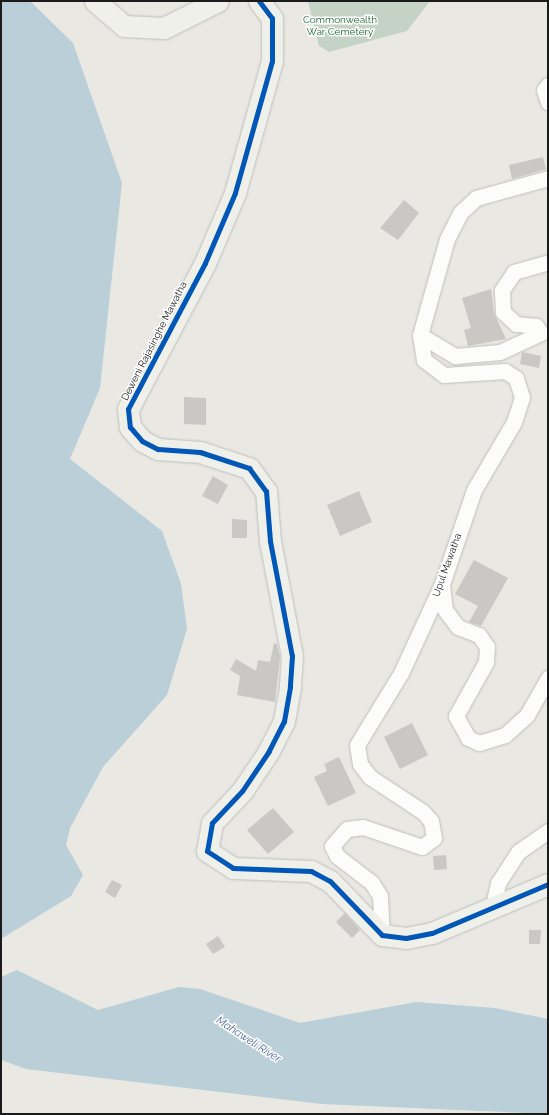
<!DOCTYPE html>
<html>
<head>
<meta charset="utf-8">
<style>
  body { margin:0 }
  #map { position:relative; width:549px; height:1115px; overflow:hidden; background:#e9e8e3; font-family:Raleway,sans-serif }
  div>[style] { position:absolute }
  .cemetery>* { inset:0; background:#c4d3c5 }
  .water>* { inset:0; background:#bacfd8 }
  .building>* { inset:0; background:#cac8c5 }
  .roads { filter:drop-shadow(0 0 1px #bfbebc) drop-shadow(0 0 1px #bfbebc) }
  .street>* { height:15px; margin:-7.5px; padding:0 7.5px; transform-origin:7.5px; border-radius:7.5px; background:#fcfcfb }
  .secondary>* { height:21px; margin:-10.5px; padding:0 10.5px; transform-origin:10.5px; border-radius:10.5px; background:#eff0e9 }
  .cycleway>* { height:5px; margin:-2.5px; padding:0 2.5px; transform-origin:2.5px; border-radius:2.5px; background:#0057b8 }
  span { translate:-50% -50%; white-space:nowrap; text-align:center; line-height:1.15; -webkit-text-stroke:3px #fff; paint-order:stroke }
  .park-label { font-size:10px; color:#176a29 }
  .street-label { font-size:10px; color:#1b1b1b }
  .water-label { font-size:11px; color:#536f9e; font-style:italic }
  .frame { position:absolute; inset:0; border:2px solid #1b1b1b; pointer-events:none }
</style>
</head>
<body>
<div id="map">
  <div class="cemetery">
    <i style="clip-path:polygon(308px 1px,430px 1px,407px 31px,329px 52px,319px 46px)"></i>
  </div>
  <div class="water">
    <i style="clip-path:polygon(1px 1px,30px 1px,73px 43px,122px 183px,100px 388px,70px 459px,162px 531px,181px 584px,187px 629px,167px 695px,103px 767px,70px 828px,66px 845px,83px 875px,71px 896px,1px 939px)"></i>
    <i style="clip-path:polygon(17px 970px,98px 1010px,179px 987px,200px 989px,300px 1023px,416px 1002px,495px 1008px,548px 1019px,548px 1114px,322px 1104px,26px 1069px,1px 1060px,1px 977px)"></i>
  </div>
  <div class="building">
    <i style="clip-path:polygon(543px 157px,546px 169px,512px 179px,509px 165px)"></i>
    <i style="clip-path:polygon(404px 200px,419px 213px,398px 240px,380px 228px)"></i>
    <i style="clip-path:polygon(491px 289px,494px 313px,506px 339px,468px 346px,464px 330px,471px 328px,462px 298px)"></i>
    <i style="clip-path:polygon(522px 352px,541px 356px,539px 368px,520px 364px)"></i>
    <i style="clip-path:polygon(184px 397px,206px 398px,206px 425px,184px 424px)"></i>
    <i style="clip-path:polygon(213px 476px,228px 485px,218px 504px,202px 496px)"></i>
    <i style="clip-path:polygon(359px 491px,372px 522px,340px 536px,327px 505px)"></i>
    <i style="clip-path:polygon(232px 519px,247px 520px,247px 538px,232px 538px)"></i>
    <i style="clip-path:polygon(474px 560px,508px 578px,481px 626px,469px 622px,478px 606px,455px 594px)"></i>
    <i style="clip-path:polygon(274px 643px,277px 644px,280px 657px,275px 702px,237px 695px,240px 676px,230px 670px,236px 659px,256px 671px,258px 660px,270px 662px)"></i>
    <i style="clip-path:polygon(412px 723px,428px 755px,400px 769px,384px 737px)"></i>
    <i style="clip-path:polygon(339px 757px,356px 793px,328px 806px,314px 777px,327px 771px,324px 764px)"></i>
    <i style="clip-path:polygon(273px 808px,294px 832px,268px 854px,247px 830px)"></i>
    <i style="clip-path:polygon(446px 855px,447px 869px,434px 870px,433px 856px)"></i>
    <i style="clip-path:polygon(112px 880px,122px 885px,115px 898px,105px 892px)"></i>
    <i style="clip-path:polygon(345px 913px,360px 930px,352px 938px,336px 922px)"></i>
    <i style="clip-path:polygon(529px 930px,541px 930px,540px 944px,529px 944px)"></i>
    <i style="clip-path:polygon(218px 936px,225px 947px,213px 954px,206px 944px)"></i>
  </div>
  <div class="roads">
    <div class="street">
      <i style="left:548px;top:85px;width:6px;rotate:129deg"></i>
      <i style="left:544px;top:90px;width:13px;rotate:72deg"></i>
      <i style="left:420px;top:335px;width:41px;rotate:31deg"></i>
      <i style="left:455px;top:356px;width:45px;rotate:-5.1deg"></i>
      <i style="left:500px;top:352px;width:45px;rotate:-24.9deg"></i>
      <i style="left:541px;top:333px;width:9px;rotate:-126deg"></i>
      <i style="left:536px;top:326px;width:20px;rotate:-174deg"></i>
      <i style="left:516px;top:324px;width:18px;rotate:-137deg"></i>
      <i style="left:503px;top:312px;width:22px;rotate:-93deg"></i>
      <i style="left:502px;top:290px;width:22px;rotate:-56deg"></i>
      <i style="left:514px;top:272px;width:35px;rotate:-16deg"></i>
      <i style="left:442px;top:585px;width:25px;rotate:83deg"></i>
      <i style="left:445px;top:610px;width:21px;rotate:53deg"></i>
      <i style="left:458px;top:627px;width:22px;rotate:21deg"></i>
      <i style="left:479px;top:635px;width:14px;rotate:56deg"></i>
      <i style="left:487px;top:647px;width:15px;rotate:94deg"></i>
      <i style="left:486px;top:662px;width:62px;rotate:119.1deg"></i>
      <i style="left:456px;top:716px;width:25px;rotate:61deg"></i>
      <i style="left:468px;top:738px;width:12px;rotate:24deg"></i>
      <i style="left:479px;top:743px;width:27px;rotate:-17deg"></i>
      <i style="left:505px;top:735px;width:30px;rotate:-42deg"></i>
      <i style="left:527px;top:715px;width:43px;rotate:-60.4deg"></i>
      <i style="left:493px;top:905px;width:23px;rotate:-77deg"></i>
      <i style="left:498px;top:883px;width:37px;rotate:-57deg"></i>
      <i style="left:518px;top:852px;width:37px;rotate:-35deg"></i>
      <i style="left:382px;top:935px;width:39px;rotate:-93deg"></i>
      <i style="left:380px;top:896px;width:15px;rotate:-122deg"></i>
      <i style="left:372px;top:883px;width:44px;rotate:-142.4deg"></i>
      <i style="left:337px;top:856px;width:11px;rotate:-117deg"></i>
      <i style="left:332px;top:846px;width:23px;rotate:-49deg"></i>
      <i style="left:347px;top:829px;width:16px;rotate:-7deg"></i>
      <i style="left:363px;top:827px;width:62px;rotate:18.7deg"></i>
      <i style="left:422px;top:847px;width:15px;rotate:-37deg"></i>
      <i style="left:434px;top:838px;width:17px;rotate:-100deg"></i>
      <i style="left:431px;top:821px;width:12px;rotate:-132deg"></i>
      <i style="left:423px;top:812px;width:64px;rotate:-146.6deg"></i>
      <i style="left:370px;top:777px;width:16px;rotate:-128deg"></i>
      <i style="left:360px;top:764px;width:19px;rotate:-99deg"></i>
      <i style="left:357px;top:745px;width:84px;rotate:-58.6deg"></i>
      <i style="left:401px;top:673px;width:98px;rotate:-65.3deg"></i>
      <i style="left:442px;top:584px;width:99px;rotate:-71.2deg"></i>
      <i style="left:474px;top:490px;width:79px;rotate:-59.5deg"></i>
      <i style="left:514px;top:422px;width:26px;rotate:-72deg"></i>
      <i style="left:522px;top:397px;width:20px;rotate:-108deg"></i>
      <i style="left:516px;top:378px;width:13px;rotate:-148deg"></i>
      <i style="left:505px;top:371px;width:61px;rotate:176.2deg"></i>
      <i style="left:444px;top:375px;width:25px;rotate:-143deg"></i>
      <i style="left:424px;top:360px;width:25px;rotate:-99deg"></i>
      <i style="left:420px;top:335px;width:100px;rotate:-74.3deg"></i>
      <i style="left:447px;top:239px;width:30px;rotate:-63deg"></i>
      <i style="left:461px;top:212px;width:21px;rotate:-43deg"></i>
      <i style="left:476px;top:198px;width:75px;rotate:-15.5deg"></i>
    </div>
    <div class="secondary">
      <i style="left:95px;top:1px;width:38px;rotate:41deg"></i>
      <i style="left:124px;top:26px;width:40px;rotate:2.9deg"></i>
      <i style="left:164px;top:28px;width:60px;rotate:-26.6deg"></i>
      <i style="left:259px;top:1px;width:21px;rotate:53deg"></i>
      <i style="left:272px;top:18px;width:43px;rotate:90deg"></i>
      <i style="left:272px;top:61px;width:137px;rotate:105.7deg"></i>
      <i style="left:235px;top:193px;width:76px;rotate:113.2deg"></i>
      <i style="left:205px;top:263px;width:165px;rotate:117.8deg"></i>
      <i style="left:128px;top:409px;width:18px;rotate:84deg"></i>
      <i style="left:130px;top:427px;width:18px;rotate:49deg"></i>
      <i style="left:142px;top:441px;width:18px;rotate:27deg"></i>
      <i style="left:158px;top:449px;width:42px;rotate:4.1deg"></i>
      <i style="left:200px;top:452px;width:52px;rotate:18.1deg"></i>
      <i style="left:249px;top:468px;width:29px;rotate:54deg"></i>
      <i style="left:266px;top:491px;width:50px;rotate:85.4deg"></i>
      <i style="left:270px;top:541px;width:117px;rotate:79.2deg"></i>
      <i style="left:292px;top:656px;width:31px;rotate:94deg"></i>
      <i style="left:290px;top:687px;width:35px;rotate:100deg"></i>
      <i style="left:284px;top:721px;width:34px;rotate:117deg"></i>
      <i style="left:269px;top:751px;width:48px;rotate:124deg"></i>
      <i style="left:242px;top:791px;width:44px;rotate:133.2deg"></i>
      <i style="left:212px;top:823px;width:28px;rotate:100deg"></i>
      <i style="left:207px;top:851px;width:31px;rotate:33deg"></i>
      <i style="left:233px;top:868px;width:78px;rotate:2.2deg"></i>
      <i style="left:311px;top:871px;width:21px;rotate:28deg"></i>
      <i style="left:330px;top:881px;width:75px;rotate:46.1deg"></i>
      <i style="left:382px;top:935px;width:24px;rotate:7deg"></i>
      <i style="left:406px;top:938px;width:26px;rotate:-11deg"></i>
      <i style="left:432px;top:933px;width:126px;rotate:-22.9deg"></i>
    </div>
  </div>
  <div class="cycleway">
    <i style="left:259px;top:1px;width:21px;rotate:53deg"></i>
    <i style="left:272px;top:18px;width:43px;rotate:90deg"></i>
    <i style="left:272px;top:61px;width:137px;rotate:105.7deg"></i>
    <i style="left:235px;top:193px;width:76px;rotate:113.2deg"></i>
    <i style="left:205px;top:263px;width:165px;rotate:117.8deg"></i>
    <i style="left:128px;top:409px;width:18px;rotate:84deg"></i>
    <i style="left:130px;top:427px;width:18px;rotate:49deg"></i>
    <i style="left:142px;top:441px;width:18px;rotate:27deg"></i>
    <i style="left:158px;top:449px;width:42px;rotate:4.1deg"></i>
    <i style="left:200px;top:452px;width:52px;rotate:18.1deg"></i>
    <i style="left:249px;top:468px;width:29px;rotate:54deg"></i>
    <i style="left:266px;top:491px;width:50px;rotate:85.4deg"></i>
    <i style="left:270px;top:541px;width:117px;rotate:79.2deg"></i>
    <i style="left:292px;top:656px;width:31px;rotate:94deg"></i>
    <i style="left:290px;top:687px;width:35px;rotate:100deg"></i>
    <i style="left:284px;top:721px;width:34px;rotate:117deg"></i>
    <i style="left:269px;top:751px;width:48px;rotate:124deg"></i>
    <i style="left:242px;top:791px;width:44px;rotate:133.2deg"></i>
    <i style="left:212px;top:823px;width:28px;rotate:100deg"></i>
    <i style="left:207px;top:851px;width:31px;rotate:33deg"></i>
    <i style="left:233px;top:868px;width:78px;rotate:2.2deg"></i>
    <i style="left:311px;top:871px;width:21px;rotate:28deg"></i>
    <i style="left:330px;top:881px;width:75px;rotate:46.1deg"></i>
    <i style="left:382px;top:935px;width:24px;rotate:7deg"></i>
    <i style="left:406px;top:938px;width:26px;rotate:-11deg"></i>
    <i style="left:432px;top:933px;width:126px;rotate:-22.9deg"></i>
  </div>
  <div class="park-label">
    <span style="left:340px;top:25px">Commonwealth<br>War Cemetery</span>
  </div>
  <div class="street-label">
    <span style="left:154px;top:341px;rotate:-63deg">Deweni Rajasinghe Mawatha</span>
    <span style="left:447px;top:565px;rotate:-70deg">Upul Mawatha</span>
  </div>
  <div class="water-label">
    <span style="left:248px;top:1040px;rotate:33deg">Mahaweli River</span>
  </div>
  <div class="frame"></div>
</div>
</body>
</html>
